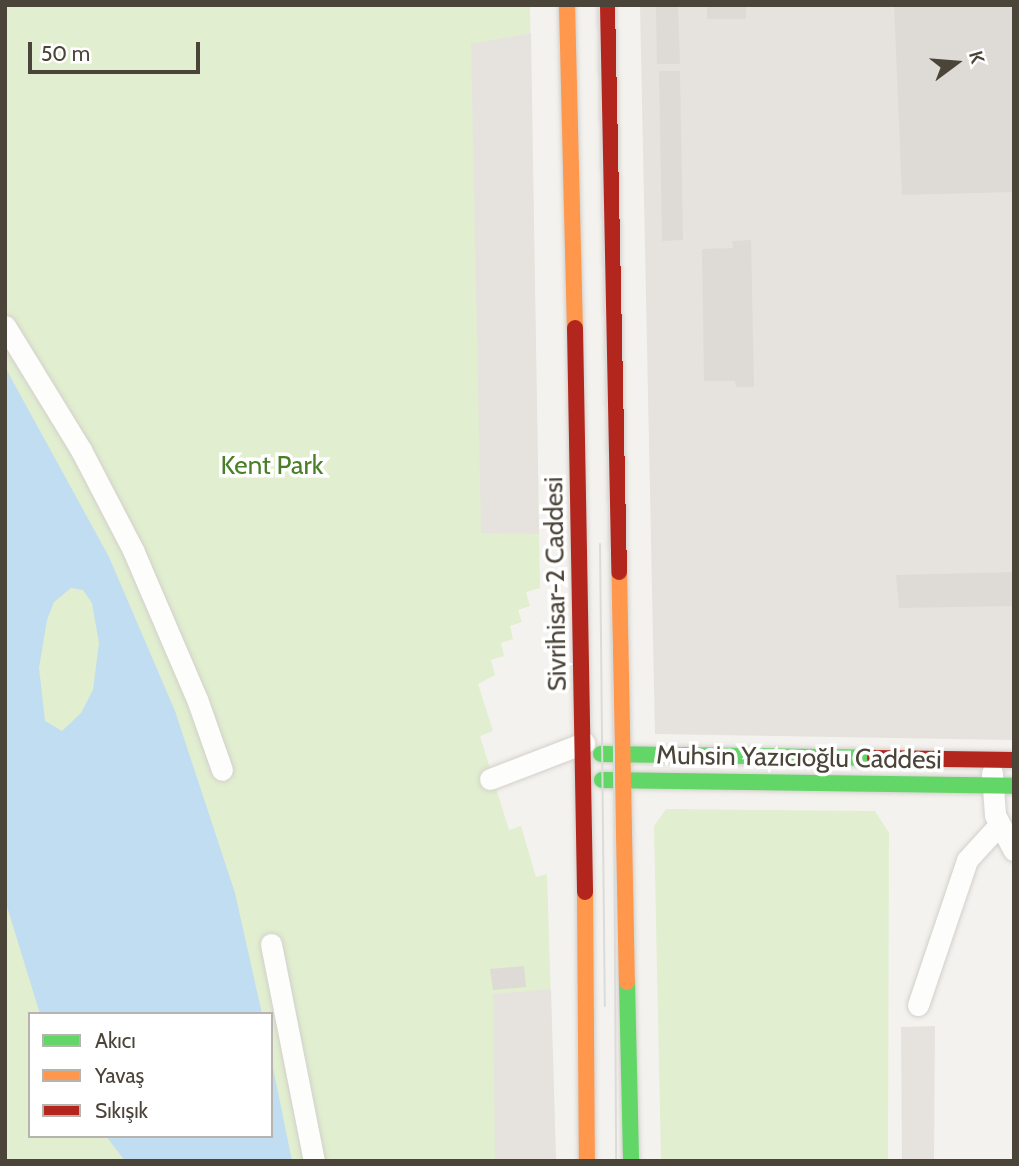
<!DOCTYPE html>
<html>
<head>
<meta charset="utf-8">
<style>
  body { margin:0 }
  #map { position:relative; width:1019px; height:1166px; overflow:hidden; background:#f4f2ee; font-family:Cabin,sans-serif }
  div>[style] { position:absolute }
  .industrial>* { inset:0; background:#e6e2de }
  .green>* { inset:0; background:#e1eecf }
  .parking>* { inset:0; background:#e6e3df }
  .water>* { inset:0; background:#c0ddf1 }
  .building>* { inset:0; background:#dedbd6 }
  .roads { filter:drop-shadow(0 0 2px #d2d0cb) drop-shadow(0 0 2px #d2d0cb) }
  .street>* { height:21px; margin:-10.5px; padding:0 10.5px; transform-origin:10.5px; border-radius:10.5px; background:#fdfdfc }
  .fast>* { height:16px; margin:-8px; padding:0 8px; transform-origin:8px; border-radius:8px; background:#63d668 }
  .slow>* { height:16px; margin:-8px; padding:0 8px; transform-origin:8px; border-radius:8px; background:#ff974d }
  .jam>* { height:16px; margin:-8px; padding:0 8px; transform-origin:8px; border-radius:8px; background:#b3261e }
  .tram>* { height:2px; margin:-1px; padding:0 1px; transform-origin:1px; border-radius:1px; background:#dbdbda }
  span { translate:-50% -50%; white-space:nowrap; text-align:center; line-height:1.15; -webkit-text-stroke:7px #fff; paint-order:stroke }
  .park-label { font-size:26px; color:#4a7f2a }
  .street-label { font-size:26px; color:#4b4439 }
  .frame { position:absolute; inset:0; border:7px solid #4b4439; pointer-events:none }
  .legend { position:absolute; left:28px; top:1012px; width:245px; height:126px; box-sizing:border-box; background:#fff; border:2px solid #b7b4b0; margin:0; padding:9px 12px; list-style:none; font-size:21px; color:#4b4439 }
  .legend li { display:flex; align-items:center; gap:14px; height:35px }
  .legend b { width:35px; border:2px solid #b7b4b0 }
  .north { position:absolute; left:921px; top:28px; width:70px; height:70px; -webkit-text-stroke:5px #fff; paint-order:stroke; rotate:74deg; font-size:19px; font-weight:700; line-height:28px; text-align:center; color:#4b4439 }
  .north::after { content:''; display:block; margin:auto; width:24px; height:32px; background:#4b4439; clip-path:polygon(50% 0,100% 100%,50% 72%,0 100%) }
  .scale { position:absolute; left:28px; top:42px; width:172px; height:32px; box-sizing:border-box; border:4px solid #4b4439; border-top:0; padding-left:9px; font-size:21px; line-height:24px; white-space:nowrap; color:#4b4439; -webkit-text-stroke:5px #fff; paint-order:stroke }
</style>
</head>
<body>
<div id="map">
  <div class="industrial">
    <i style="clip-path:polygon(640px 5px,1014px 5px,1014px 740px,655px 734px)"></i>
  </div>
  <div class="green">
    <i style="clip-path:polygon(evenodd,5px 5px,530px 5px,540px 588px,526px 592px,530px 606px,518px 610px,522px 622px,510px 626px,513px 639px,501px 643px,504px 656px,491px 660px,495px 675px,478px 684px,493px 731px,480px 736px,509px 830px,521px 826px,536px 877px,547px 874px,556px 1161px,5px 1161px,5px 5px,30px 1014px,271px 1014px,271px 1136px,30px 1136px,30px 1014px)"></i>
    <i style="clip-path:polygon(666px 809px,875px 811px,889px 833px,888px 1161px,661px 1161px,654px 826px)"></i>
  </div>
  <div class="parking">
    <i style="clip-path:polygon(531px 33px,539px 534px,481px 533px,471px 44px)"></i>
    <i style="clip-path:polygon(551px 989px,556px 1161px,495px 1161px,493px 994px)"></i>
    <i style="clip-path:polygon(935px 1026px,934px 1161px,902px 1161px,901px 1027px)"></i>
  </div>
  <div class="water">
    <i style="clip-path:polygon(evenodd,5px 367px,109px 557px,175px 711px,235px 893px,262px 1014px,40px 1014px,5px 900px,5px 367px,71px 588px,83px 590px,92px 603px,99px 643px,93px 690px,81px 713px,62px 731px,45px 721px,39px 668px,47px 620px,54px 602px,71px 588px)"></i>
    <i style="clip-path:polygon(271px 1058px,292px 1161px,125px 1161px,106px 1136px,271px 1136px)"></i>
  </div>
  <div class="building">
    <i style="clip-path:polygon(656px 5px,678px 5px,680px 64px,657px 64px)"></i>
    <i style="clip-path:polygon(707px 5px,746px 5px,746px 19px,707px 19px)"></i>
    <i style="clip-path:polygon(894px 5px,1014px 5px,1014px 192px,902px 195px)"></i>
    <i style="clip-path:polygon(659px 71px,680px 71px,683px 240px,662px 241px)"></i>
    <i style="clip-path:polygon(751px 240px,754px 387px,736px 387px,735px 381px,704px 381px,702px 249px,733px 248px,732px 241px)"></i>
    <i style="clip-path:polygon(1014px 572px,1014px 606px,899px 608px,896px 575px)"></i>
    <i style="clip-path:polygon(524px 966px,526px 987px,493px 990px,490px 969px)"></i>
  </div>
  <div class="roads">
    <div class="street">
      <i style="left:5px;top:326px;width:145px;rotate:58.5deg"></i>
      <i style="left:81px;top:450px;width:113px;rotate:62.5deg"></i>
      <i style="left:133px;top:550px;width:162px;rotate:66.8deg"></i>
      <i style="left:197px;top:699px;width:75px;rotate:70.6deg"></i>
      <i style="left:992px;top:773px;width:42px;rotate:85.9deg"></i>
      <i style="left:995px;top:815px;width:40px;rotate:62deg"></i>
      <i style="left:490px;top:779px;width:101px;rotate:-21deg"></i>
      <i style="left:271px;top:944px;width:221px;rotate:78.8deg"></i>
      <i style="left:918px;top:1005px;width:153px;rotate:-71.3deg"></i>
      <i style="left:967px;top:860px;width:47px;rotate:-47.6deg"></i>
    </div>
    <div class="fast">
      <i style="left:601px;top:754px;width:274px;rotate:0.8deg"></i>
      <i style="left:602px;top:780px;width:412px;rotate:0.8deg"></i>
      <i style="left:627px;top:982px;width:179px;rotate:88.7deg"></i>
    </div>
    <div class="slow">
      <i style="left:567px;top:5px;width:323px;rotate:88.6deg"></i>
      <i style="left:619px;top:572px;width:410px;rotate:88.9deg"></i>
      <i style="left:585px;top:892px;width:269px;rotate:89.6deg"></i>
    </div>
    <div class="jam">
      <i style="left:607px;top:5px;width:567px;rotate:88.79deg"></i>
      <i style="left:575px;top:328px;width:564px;rotate:88.98deg"></i>
      <i style="left:875px;top:758px;width:139px;rotate:0.8deg"></i>
    </div>
  </div>
  <div class="tram">
    <i style="left:599px;top:5px;width:749px;rotate:88.85deg"></i>
    <i style="left:614px;top:754px;width:407px;rotate:89.7deg"></i>
    <i style="left:600px;top:544px;width:462px;rotate:89.4deg"></i>
  </div>
  <div class="park-label">
    <span style="left:272px;top:466px">Kent Park</span>
  </div>
  <div class="street-label">
    <span style="left:556px;top:584px;rotate:-91deg">Sivrihisar-2 Caddesi</span>
    <span style="left:799px;top:758px;rotate:1deg">Muhsin Yazıcıoğlu Caddesi</span>
  </div>
  <div class="frame"></div>
  <ul class="legend">
  <li><b style="height:9px;background:#63d668"></b>Akıcı</li>
  <li><b style="height:9px;background:#ff974d"></b>Yavaş</li>
  <li><b style="height:9px;background:#b3261e"></b>Sıkışık</li>
  </ul>
  <div class="north">K</div>
  <div class="scale">50 m</div>
</div>
</body>
</html>
